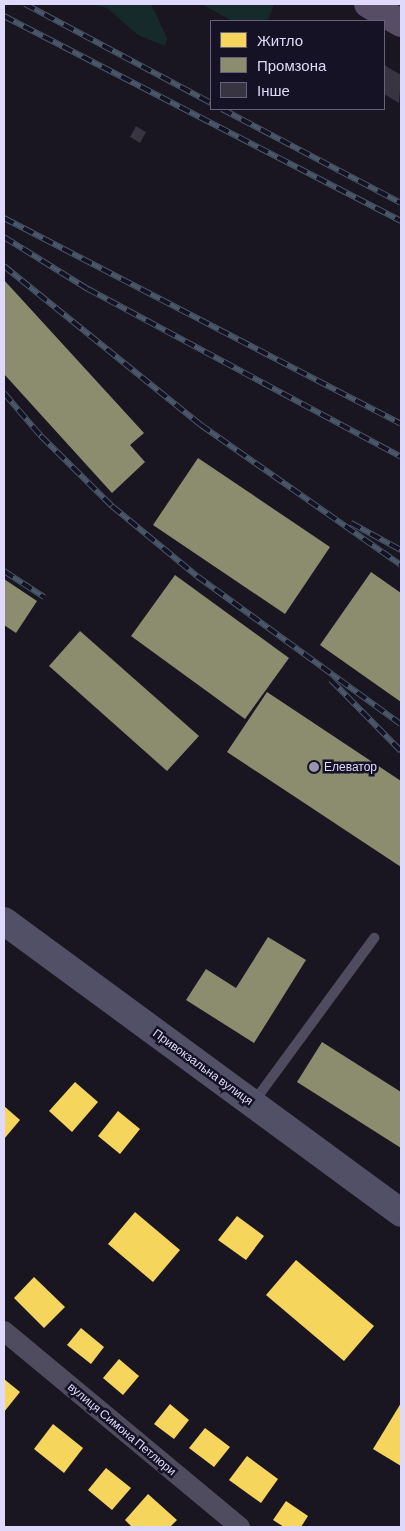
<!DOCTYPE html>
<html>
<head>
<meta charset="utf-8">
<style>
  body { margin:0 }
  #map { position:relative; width:405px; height:1531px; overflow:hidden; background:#191621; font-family:Barlow,sans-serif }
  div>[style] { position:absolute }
  .green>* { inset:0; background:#162a2c }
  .homes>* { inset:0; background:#f6d55c }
  .industry>* { inset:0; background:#8c8c6e }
  .building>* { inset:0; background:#383442 }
  .lane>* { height:10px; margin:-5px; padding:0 5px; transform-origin:5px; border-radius:5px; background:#4f4c60 }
  .street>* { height:20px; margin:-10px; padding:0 10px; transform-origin:10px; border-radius:10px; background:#4f4c60 }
  .secondary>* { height:28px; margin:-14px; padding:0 14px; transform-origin:14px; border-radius:14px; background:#525066 }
  .primary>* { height:28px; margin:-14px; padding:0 14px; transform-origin:14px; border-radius:14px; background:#574d64 }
  .rail>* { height:5.5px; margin-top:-2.75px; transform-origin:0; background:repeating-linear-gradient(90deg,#161225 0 11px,#495768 0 22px); box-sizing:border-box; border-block:1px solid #495768 }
  .dots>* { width:14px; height:14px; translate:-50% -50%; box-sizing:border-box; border:2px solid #161225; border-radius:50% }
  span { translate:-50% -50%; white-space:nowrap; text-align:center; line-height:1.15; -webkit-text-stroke:5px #161225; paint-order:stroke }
  .poi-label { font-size:12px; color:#dfdafb }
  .left { translate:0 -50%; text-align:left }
  .street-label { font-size:12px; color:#dfdafb }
  .frame { position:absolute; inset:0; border:5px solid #dfdafb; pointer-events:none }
  .legend { position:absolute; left:210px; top:20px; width:175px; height:90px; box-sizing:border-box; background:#161225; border:1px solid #66627b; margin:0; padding:6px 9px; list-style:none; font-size:15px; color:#dfdafb }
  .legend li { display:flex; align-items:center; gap:10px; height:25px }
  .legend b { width:25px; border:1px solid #66627b }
</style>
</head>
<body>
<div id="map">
  <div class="green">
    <i style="clip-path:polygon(91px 4px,151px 4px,167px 38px,165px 46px,138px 35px,107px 8px)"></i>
    <i style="clip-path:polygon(202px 4px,274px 4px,268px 21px,232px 21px)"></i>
  </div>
  <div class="homes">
    <i style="clip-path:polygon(75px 1082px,98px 1102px,72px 1132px,49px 1111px)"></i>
    <i style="clip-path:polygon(4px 1106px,20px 1120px,4px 1139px)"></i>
    <i style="clip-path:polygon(118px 1111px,140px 1129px,120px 1154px,98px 1136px)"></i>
    <i style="clip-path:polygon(135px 1212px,180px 1250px,153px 1282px,108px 1244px)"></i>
    <i style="clip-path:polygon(237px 1216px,264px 1236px,246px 1260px,218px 1240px)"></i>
    <i style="clip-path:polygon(296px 1260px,374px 1326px,344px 1361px,266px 1295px)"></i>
    <i style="clip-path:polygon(34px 1277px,65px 1307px,44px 1328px,14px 1298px)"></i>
    <i style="clip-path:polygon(81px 1328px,104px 1347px,91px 1364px,67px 1345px)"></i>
    <i style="clip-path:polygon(119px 1359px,139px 1376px,123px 1395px,103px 1378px)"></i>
    <i style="clip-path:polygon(4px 1379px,20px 1392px,4px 1412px)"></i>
    <i style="clip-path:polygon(401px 1403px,401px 1466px,373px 1449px)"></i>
    <i style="clip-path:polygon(170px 1404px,189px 1420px,174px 1439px,154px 1424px)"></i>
    <i style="clip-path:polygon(53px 1424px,83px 1448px,64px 1473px,34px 1449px)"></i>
    <i style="clip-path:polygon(205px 1428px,230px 1447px,214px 1467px,189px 1448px)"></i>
    <i style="clip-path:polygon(247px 1456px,278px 1479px,261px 1503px,229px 1480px)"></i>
    <i style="clip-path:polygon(106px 1468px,131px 1488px,112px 1510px,88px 1490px)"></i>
    <i style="clip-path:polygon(148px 1494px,177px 1520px,170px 1527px,132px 1527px,125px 1520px)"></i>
    <i style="clip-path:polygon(286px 1501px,308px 1516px,301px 1527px,284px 1527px,273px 1520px)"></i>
  </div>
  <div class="industry">
    <i style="clip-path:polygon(4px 280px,144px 433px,130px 445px,145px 462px,112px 493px,4px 374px)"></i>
    <i style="clip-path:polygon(198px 458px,330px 547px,285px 614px,153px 525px)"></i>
    <i style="clip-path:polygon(371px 572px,401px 593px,401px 702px,320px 645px)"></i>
    <i style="clip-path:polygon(175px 575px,289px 658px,245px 719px,131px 636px)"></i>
    <i style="clip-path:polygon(4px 579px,37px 601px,16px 633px,4px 625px)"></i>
    <i style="clip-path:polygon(80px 631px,199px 736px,167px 771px,49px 666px)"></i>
    <i style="clip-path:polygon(267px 692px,401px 781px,401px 867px,227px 752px)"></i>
    <i style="clip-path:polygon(268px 937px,306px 960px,254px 1043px,186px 1000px,206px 969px,236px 988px)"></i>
    <i style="clip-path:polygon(322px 1042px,401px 1092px,401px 1148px,297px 1082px)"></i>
  </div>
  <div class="building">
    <i style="clip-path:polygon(384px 65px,401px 75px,399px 103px,384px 94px)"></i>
    <i style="clip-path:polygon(136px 126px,146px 132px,140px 143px,130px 137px)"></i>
  </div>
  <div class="lane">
    <i style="left:253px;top:1103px;width:205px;rotate:-53.7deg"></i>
  </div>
  <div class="street">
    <i style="left:4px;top:1331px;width:307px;rotate:39.7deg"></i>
  </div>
  <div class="secondary">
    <i style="left:4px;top:921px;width:493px;rotate:36.3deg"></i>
  </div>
  <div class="primary">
    <i style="left:368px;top:4px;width:38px;rotate:30deg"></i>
  </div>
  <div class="rail">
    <i style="left:25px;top:4px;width:211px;rotate:28deg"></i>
    <i style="left:4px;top:16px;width:447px;rotate:27.3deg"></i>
    <i style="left:222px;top:109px;width:202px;rotate:27.7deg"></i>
    <i style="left:4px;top:218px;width:447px;rotate:27.4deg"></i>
    <i style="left:4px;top:237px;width:99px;rotate:31.8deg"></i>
    <i style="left:88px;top:289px;width:355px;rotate:28.2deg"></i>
    <i style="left:4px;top:266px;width:253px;rotate:38.9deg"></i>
    <i style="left:201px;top:425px;width:244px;rotate:35deg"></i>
    <i style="left:4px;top:393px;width:57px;rotate:49.3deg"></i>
    <i style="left:41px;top:436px;width:100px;rotate:44.6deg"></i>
    <i style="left:112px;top:506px;width:110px;rotate:39.5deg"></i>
    <i style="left:197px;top:576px;width:252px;rotate:36deg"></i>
    <i style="left:351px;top:523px;width:57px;rotate:28.4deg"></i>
    <i style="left:4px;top:571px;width:48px;rotate:33deg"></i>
    <i style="left:331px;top:680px;width:100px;rotate:45.4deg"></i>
  </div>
  <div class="dots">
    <i style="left:314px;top:767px;background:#9a95af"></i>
  </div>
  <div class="poi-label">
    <span class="left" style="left:324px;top:767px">Елеватор</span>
  </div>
  <div class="street-label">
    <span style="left:203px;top:1067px;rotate:36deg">Привокзальна вулиця</span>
    <span style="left:122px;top:1429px;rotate:40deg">вулиця Симона Петлюри</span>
  </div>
  <div class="frame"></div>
  <ul class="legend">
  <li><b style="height:14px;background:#f6d55c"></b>Житло</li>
  <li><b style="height:14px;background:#8c8c6e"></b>Промзона</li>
  <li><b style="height:14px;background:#383442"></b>Інше</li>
  </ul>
</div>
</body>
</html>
